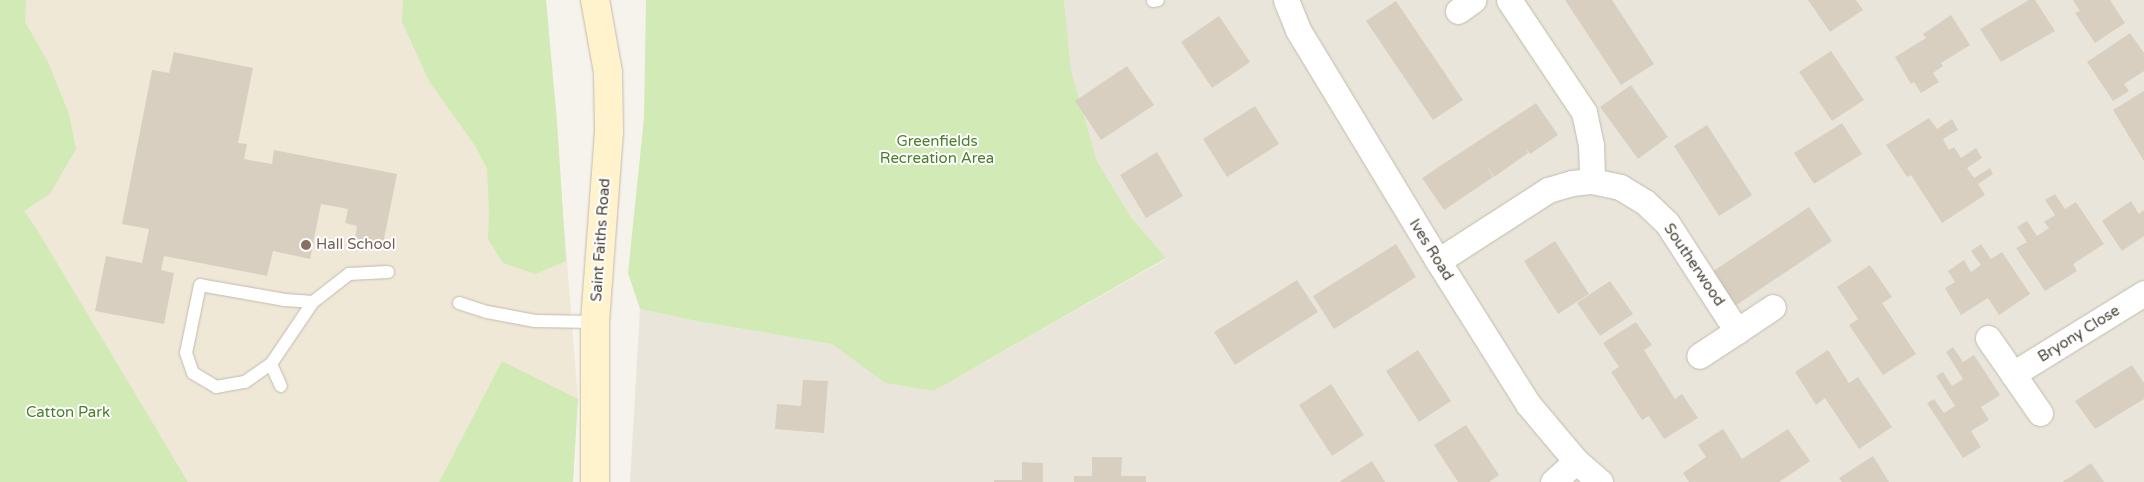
<!DOCTYPE html>
<html>
<head>
<meta charset="utf-8">
<style>
  body { margin:0 }
  #map { position:relative; width:2144px; height:482px; overflow:hidden; background:#f6f3ec; font-family:"Varela Round",sans-serif }
  div>[style] { position:absolute }
  .residential>* { inset:0; background:#eae5da }
  .education>* { inset:0; background:#efe8d6 }
  .green>* { inset:0; background:#d2eab5 }
  .building>* { inset:0; background:#d8cfc1 }
  .roads { filter:drop-shadow(0 0 1px #c2bbae) drop-shadow(0 0 1px #c2bbae) }
  .lane>* { height:12px; margin:-6px; padding:0 6px; transform-origin:6px; border-radius:6px; background:#fff }
  .street>* { height:25px; margin:-12.5px; padding:0 12.5px; transform-origin:12.5px; border-radius:12.5px; background:#fff }
  .secondary>* { height:28px; margin:-14px; padding:0 14px; transform-origin:14px; border-radius:14px; background:#fff3cd }
  .dots>* { width:14px; height:14px; translate:-50% -50%; box-sizing:border-box; border:2px solid #fff; border-radius:50% }
  span { translate:-50% -50%; white-space:nowrap; text-align:center; line-height:1.15; -webkit-text-stroke:4px #fff; paint-order:stroke }
  .park-label { font-size:15px; color:#4a7f2a }
  .street-label { font-size:15px; color:#4b4439 }
  .education-label { font-size:15px; color:#785e54 }
  .left { translate:0 -50%; text-align:left }
</style>
</head>
<body>
<div id="map">
  <div class="residential">
    <i style="clip-path:polygon(1064px 0,2144px 0,2144px 482px,630px 482px,640px 309px,701px 322px,833px 344px,885px 383px,934px 391px,1166px 259px,1131px 217px,1097px 161px,1071px 70px)"></i>
  </div>
  <div class="education">
    <i style="clip-path:polygon(0 0,546px 0,578px 399px,502px 361px,439px 482px,188px 482px,0 172px)"></i>
  </div>
  <div class="green">
    <i style="clip-path:polygon(0 0,26px 0,25px 22px,48px 62px,69px 114px,76px 149px,50px 194px,24px 211px,36px 228px,188px 482px,0 482px)"></i>
    <i style="clip-path:polygon(403px 0,546px 0,557px 121px,566px 261px,535px 274px,503px 263px,488px 239px,489px 211px,487px 169px,476px 147px,429px 81px,402px 22px)"></i>
    <i style="clip-path:polygon(646px 0,1064px 0,1071px 70px,1097px 161px,1131px 217px,1166px 258px,934px 391px,885px 383px,832px 344px,701px 322px,640px 309px,628px 273px,644px 118px)"></i>
    <i style="clip-path:polygon(502px 361px,578px 399px,573px 482px,439px 482px)"></i>
  </div>
  <div class="building">
    <i style="clip-path:polygon(1565px 0,1612px 0,1654px 64px,1621px 85px)"></i>
    <i style="clip-path:polygon(1808px 0,1856px 0,1863px 10px,1830px 32px)"></i>
    <i style="clip-path:polygon(2029px 0,2035px 0,2055px 31px,2001px 62px,1980px 29px)"></i>
    <i style="clip-path:polygon(2073px 0,2110px 0,2125px 23px,2095px 43px,2075px 13px,2080px 11px)"></i>
    <i style="clip-path:polygon(1396px 1px,1463px 100px,1433px 120px,1366px 21px)"></i>
    <i style="clip-path:polygon(1951px 15px,1970px 45px,1941px 63px,1943px 66px,1933px 73px,1939px 82px,1921px 93px,1914px 82px,1911px 84px,1895px 57px,1926px 38px,1923px 34px)"></i>
    <i style="clip-path:polygon(1219px 16px,1250px 62px,1212px 88px,1181px 42px)"></i>
    <i style="clip-path:polygon(2130px 33px,2144px 53px,2144px 71px,2124px 84px,2129px 91px,2113px 101px,2087px 62px)"></i>
    <i style="clip-path:polygon(1831px 51px,1864px 100px,1832px 121px,1799px 72px)"></i>
    <i style="clip-path:polygon(174px 52px,253px 68px,238px 143px,247px 144px,244px 159px,272px 164px,274px 150px,397px 174px,383px 244px,355px 239px,357px 226px,345px 223px,348px 209px,321px 204px,310px 259px,273px 251px,267px 276px,164px 256px,161px 270px,174px 273px,164px 324px,95px 311px,106px 256px,142px 263px,149px 229px,122px 224px,152px 70px,169px 73px)"></i>
    <i style="clip-path:polygon(1127px 66px,1154px 105px,1101px 140px,1075px 101px)"></i>
    <i style="clip-path:polygon(1631px 85px,1668px 137px,1638px 159px,1600px 107px)"></i>
    <i style="clip-path:polygon(2144px 91px,2144px 161px,2113px 110px)"></i>
    <i style="clip-path:polygon(1536px 103px,1558px 135px,1530px 154px,1526px 148px,1528px 153px,1494px 177px,1485px 164px,1493px 177px,1444px 210px,1422px 178px)"></i>
    <i style="clip-path:polygon(1255px 106px,1279px 144px,1227px 177px,1203px 139px)"></i>
    <i style="clip-path:polygon(1929px 118px,1937px 129px,1952px 119px,1958px 130px,1943px 139px,1949px 150px,1954px 147px,1961px 158px,1976px 148px,1982px 158px,1967px 168px,1974px 178px,1990px 168px,1993px 174px,1978px 184px,1985px 195px,1942px 223px,1911px 175px,1907px 177px,1886px 145px)"></i>
    <i style="clip-path:polygon(1842px 123px,1862px 154px,1814px 184px,1794px 153px)"></i>
    <i style="clip-path:polygon(1707px 125px,1752px 195px,1719px 216px,1674px 146px)"></i>
    <i style="clip-path:polygon(1157px 152px,1183px 196px,1146px 218px,1120px 175px)"></i>
    <i style="clip-path:polygon(2055px 194px,2065px 209px,2076px 202px,2104px 244px,2073px 264px,2077px 271px,2045px 291px,2016px 248px,2027px 242px,2017px 227px,2027px 221px,2037px 236px,2049px 228px,2044px 222px,2055px 215px,2045px 200px)"></i>
    <i style="clip-path:polygon(2131px 201px,2139px 214px,2144px 210px,2144px 236px,2122px 251px,2102px 221px)"></i>
    <i style="clip-path:polygon(1809px 207px,1832px 241px,1735px 306px,1712px 272px)"></i>
    <i style="clip-path:polygon(1555px 241px,1589px 294px,1558px 314px,1524px 261px)"></i>
    <i style="clip-path:polygon(1396px 244px,1416px 277px,1334px 329px,1313px 296px)"></i>
    <i style="clip-path:polygon(1981px 244px,1991px 259px,2002px 252px,2030px 294px,1999px 315px,1988px 298px,1961px 315px,1945px 288px,1955px 282px,1948px 271px,1964px 260px,1971px 272px,1981px 265px,1971px 251px)"></i>
    <i style="clip-path:polygon(1870px 265px,1892px 297px,1882px 303px,1916px 354px,1883px 375px,1849px 325px,1858px 319px,1837px 287px)"></i>
    <i style="clip-path:polygon(1297px 280px,1318px 312px,1235px 365px,1214px 332px)"></i>
    <i style="clip-path:polygon(1610px 281px,1633px 314px,1600px 336px,1577px 303px)"></i>
    <i style="clip-path:polygon(1636px 322px,1652px 345px,1644px 350px,1675px 399px,1682px 394px,1698px 418px,1664px 439px,1649px 416px,1642px 420px,1611px 372px,1619px 367px,1603px 343px)"></i>
    <i style="clip-path:polygon(1953px 347px,1963px 362px,1974px 355px,2000px 395px,1981px 407px,1989px 420px,1971px 431px,1981px 447px,1963px 458px,1927px 403px,1934px 399px,1944px 413px,1955px 406px,1936px 376px,1943px 372px,1952px 386px,1963px 379px,1946px 352px)"></i>
    <i style="clip-path:polygon(1418px 350px,1451px 401px,1419px 422px,1386px 371px)"></i>
    <i style="clip-path:polygon(1828px 350px,1849px 383px,1858px 377px,1892px 427px,1859px 449px,1825px 398px,1816px 405px,1795px 372px)"></i>
    <i style="clip-path:polygon(2132px 365px,2144px 383px,2144px 399px,2095px 429px,2075px 401px)"></i>
    <i style="clip-path:polygon(803px 380px,828px 381px,824px 433px,775px 429px,777px 404px,801px 406px)"></i>
    <i style="clip-path:polygon(1331px 384px,1364px 435px,1332px 456px,1299px 405px)"></i>
    <i style="clip-path:polygon(1466px 425px,1499px 475px,1489px 482px,1458px 482px,1434px 445px)"></i>
    <i style="clip-path:polygon(1723px 429px,1742px 459px,1788px 429px,1810px 461px,1779px 482px,1689px 482px,1683px 473px,1706px 457px,1698px 445px)"></i>
    <i style="clip-path:polygon(1873px 456px,1889px 482px,1842px 482px,1839px 478px)"></i>
    <i style="clip-path:polygon(1092px 457px,1122px 457px,1121px 476px,1146px 476px,1146px 482px,1074px 482px,1074px 476px,1092px 476px)"></i>
    <i style="clip-path:polygon(1372px 461px,1385px 482px,1339px 482px)"></i>
    <i style="clip-path:polygon(1022px 462px,1043px 463px,1043px 482px,994px 482px,994px 480px,1022px 480px)"></i>
    <i style="clip-path:polygon(2091px 463px,2104px 482px,2062px 482px,2072px 476px)"></i>
  </div>
  <div class="roads">
    <div class="lane">
      <i style="left:1153px;top:1px;width:5px;rotate:-11deg"></i>
      <i style="left:313px;top:302px;width:28px;rotate:-176deg"></i>
      <i style="left:285px;top:300px;width:86px;rotate:-170deg"></i>
      <i style="left:200px;top:285px;width:69px;rotate:101.6deg"></i>
      <i style="left:186px;top:353px;width:21px;rotate:71deg"></i>
      <i style="left:193px;top:373px;width:27px;rotate:31deg"></i>
      <i style="left:216px;top:387px;width:29px;rotate:-10deg"></i>
      <i style="left:245px;top:382px;width:32px;rotate:-35deg"></i>
      <i style="left:271px;top:364px;width:75px;rotate:-55.9deg"></i>
      <i style="left:313px;top:302px;width:46px;rotate:-37.9deg"></i>
      <i style="left:349px;top:274px;width:39px;rotate:-3deg"></i>
      <i style="left:459px;top:303px;width:29px;rotate:18deg"></i>
      <i style="left:487px;top:312px;width:49px;rotate:10.6deg"></i>
      <i style="left:535px;top:321px;width:60px;rotate:1deg"></i>
      <i style="left:271px;top:364px;width:24px;rotate:66deg"></i>
    </div>
    <div class="street">
      <i style="left:1286px;top:0;width:32px;rotate:68deg"></i>
      <i style="left:1298px;top:30px;width:270px;rotate:58.8deg"></i>
      <i style="left:1438px;top:261px;width:169px;rotate:57.8deg"></i>
      <i style="left:1528px;top:404px;width:75px;rotate:49.9deg"></i>
      <i style="left:1576px;top:461px;width:32px;rotate:41deg"></i>
      <i style="left:1509px;top:0;width:135px;rotate:56.2deg"></i>
      <i style="left:1584px;top:112px;width:34px;rotate:78deg"></i>
      <i style="left:1591px;top:145px;width:36px;rotate:88deg"></i>
      <i style="left:1458px;top:11px;width:19px;rotate:-36deg"></i>
      <i style="left:1438px;top:261px;width:131px;rotate:-32.8deg"></i>
      <i style="left:1548px;top:190px;width:25px;rotate:-16deg"></i>
      <i style="left:1572px;top:183px;width:20px;rotate:-6deg"></i>
      <i style="left:1592px;top:181px;width:29px;rotate:12deg"></i>
      <i style="left:1620px;top:187px;width:29px;rotate:31deg"></i>
      <i style="left:1645px;top:202px;width:30px;rotate:44deg"></i>
      <i style="left:1667px;top:223px;width:129px;rotate:57.1deg"></i>
      <i style="left:1737px;top:331px;width:45px;rotate:146.7deg"></i>
      <i style="left:1737px;top:331px;width:43px;rotate:-33.7deg"></i>
      <i style="left:1988px;top:338px;width:44px;rotate:55.2deg"></i>
      <i style="left:2040px;top:413px;width:47px;rotate:-124.7deg"></i>
      <i style="left:2013px;top:374px;width:154px;rotate:-31.7deg"></i>
      <i style="left:1553px;top:482px;width:31px;rotate:-42deg"></i>
    </div>
    <div class="secondary">
      <i style="left:595px;top:482px;width:160px;rotate:-90deg"></i>
      <i style="left:595px;top:322px;width:192px;rotate:-85.8deg"></i>
      <i style="left:609px;top:131px;width:59px;rotate:-91deg"></i>
      <i style="left:608px;top:72px;width:73px;rotate:-100.2deg"></i>
    </div>
  </div>
  <div class="dots">
    <i style="left:306px;top:245px;background:#8d6e63"></i>
  </div>
  <div class="park-label">
    <span style="left:937px;top:150px">Greenfields<br>Recreation Area</span>
    <span style="left:68px;top:413px">Catton Park</span>
  </div>
  <div class="street-label">
    <span style="left:601px;top:240px;rotate:-86deg">Saint Faiths Road</span>
    <span style="left:1431px;top:250px;rotate:58deg">Ives Road</span>
    <span style="left:1694px;top:265px;rotate:56deg">Southerwood</span>
    <span style="left:2079px;top:334px;rotate:-32deg">Bryony Close</span>
  </div>
  <div class="education-label">
    <span class="left" style="left:316px;top:245px">Hall School</span>
  </div>
</div>
</body>
</html>
